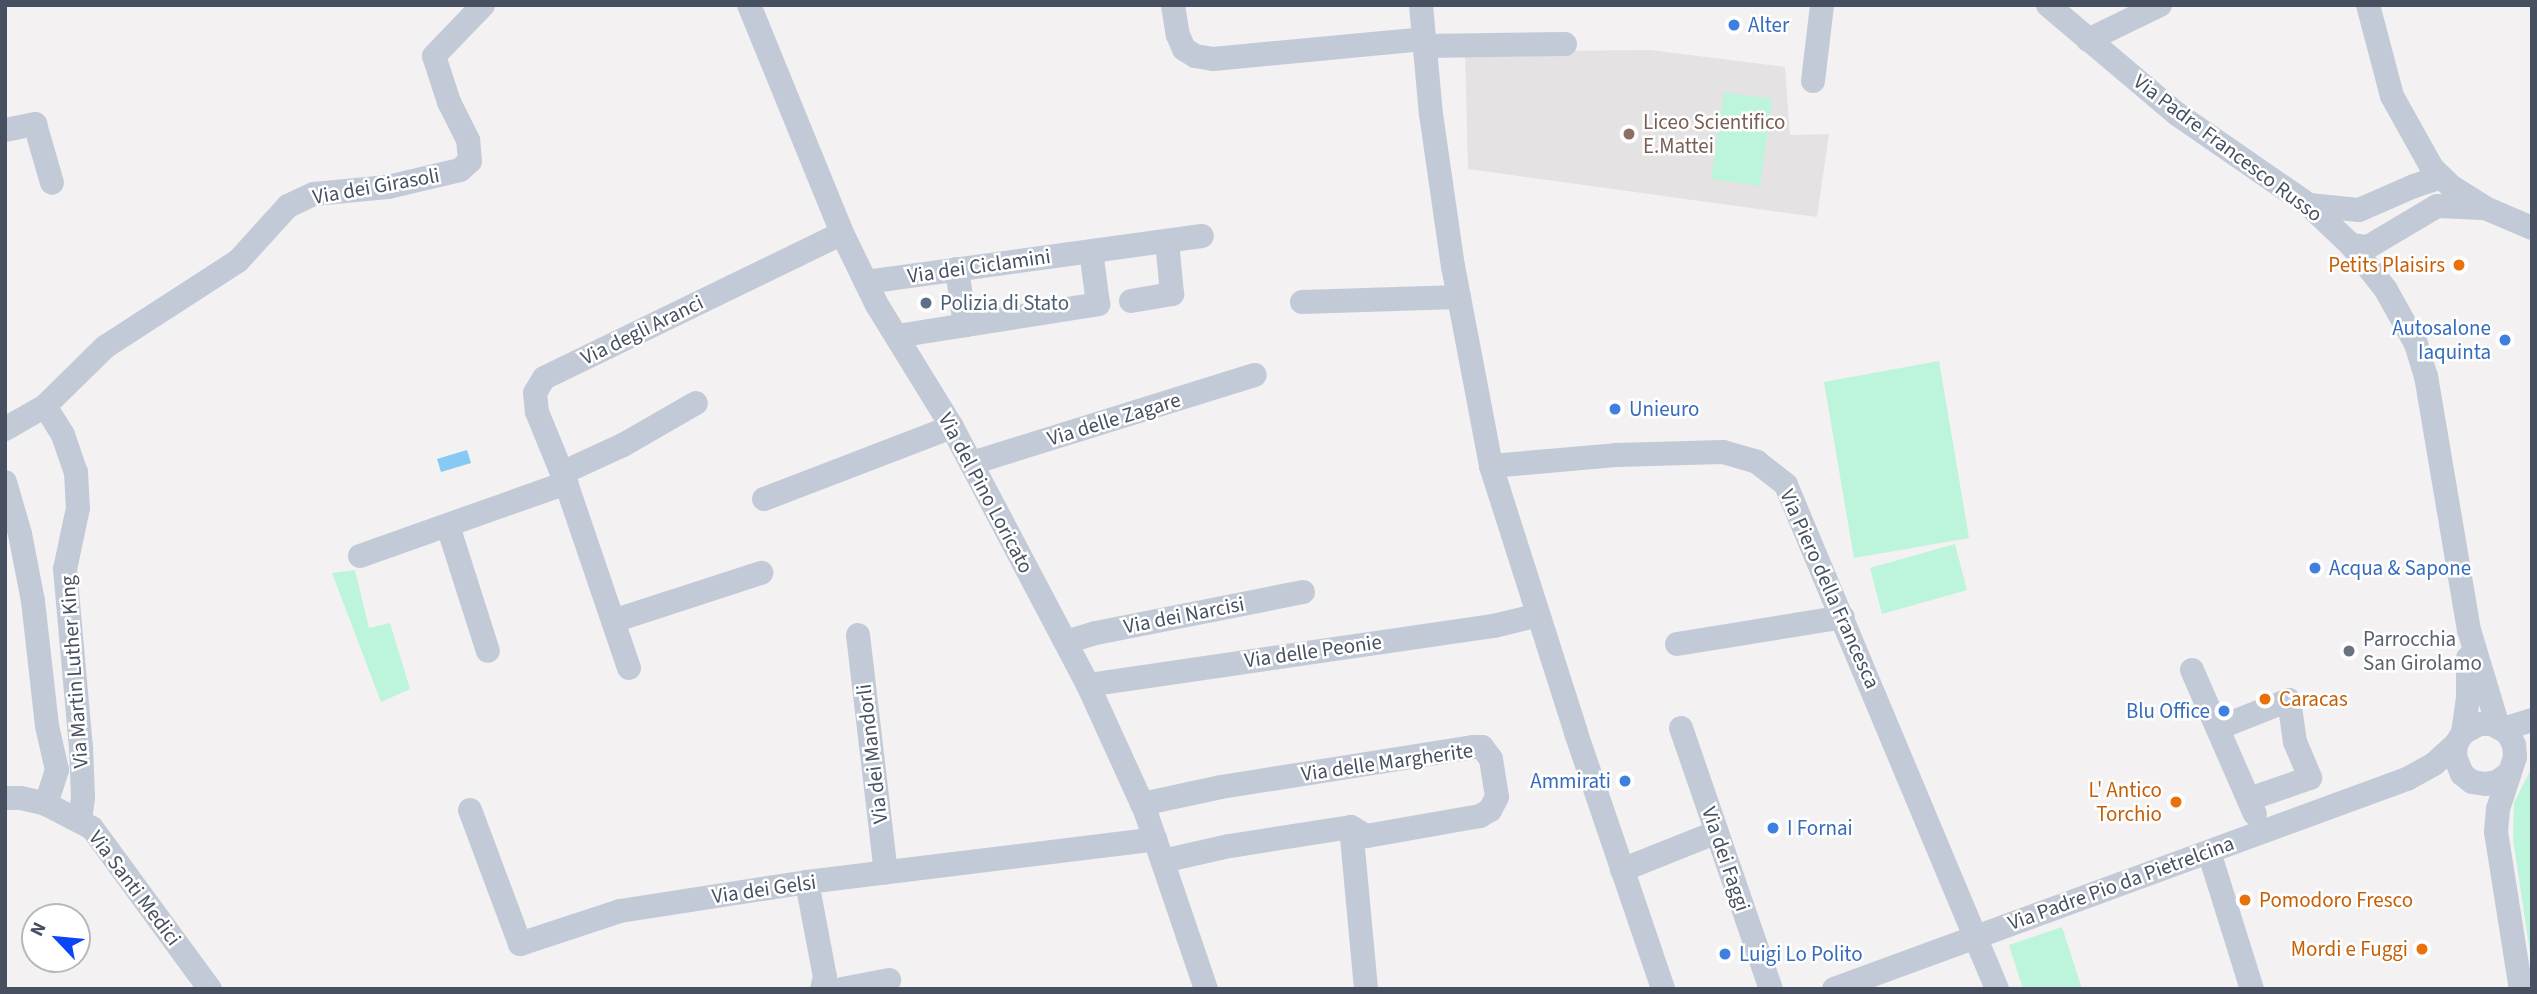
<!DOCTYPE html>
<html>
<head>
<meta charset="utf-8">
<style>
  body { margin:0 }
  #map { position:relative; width:2537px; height:994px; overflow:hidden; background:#f3f1f1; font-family:"Source Sans 3",sans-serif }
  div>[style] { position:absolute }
  .education>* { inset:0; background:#e4e2e3 }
  .green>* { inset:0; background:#bcf4dc }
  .water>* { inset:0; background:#86c9f4 }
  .minor>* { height:24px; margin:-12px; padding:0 12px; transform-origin:12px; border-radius:12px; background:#c3cad7 }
  .dots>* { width:19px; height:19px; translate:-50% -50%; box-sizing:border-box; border:4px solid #fff; border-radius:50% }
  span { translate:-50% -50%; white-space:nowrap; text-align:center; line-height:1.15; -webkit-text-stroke:5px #fff; paint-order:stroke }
  .shop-label { font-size:21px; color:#366cbe }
  .left { translate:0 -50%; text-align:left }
  .right { translate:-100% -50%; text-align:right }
  .education-label { font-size:21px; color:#785e54 }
  .street-label { font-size:21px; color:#475060 }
  .food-label { font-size:21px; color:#c56008 }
  .service-label { font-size:21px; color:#4e5e75 }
  .worship-label { font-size:21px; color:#5b616d }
  .frame { position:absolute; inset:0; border:7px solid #475060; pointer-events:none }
  .north { position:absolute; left:21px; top:903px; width:70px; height:70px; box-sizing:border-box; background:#fff; border:2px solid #b5b9bf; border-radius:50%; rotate:296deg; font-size:19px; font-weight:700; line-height:28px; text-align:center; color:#475060 }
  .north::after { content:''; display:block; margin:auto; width:24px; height:32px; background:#0946f5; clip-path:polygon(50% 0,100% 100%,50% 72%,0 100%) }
</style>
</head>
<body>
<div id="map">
  <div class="education">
    <i style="clip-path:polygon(1650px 50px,1785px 67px,1790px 135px,1829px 134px,1817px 217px,1468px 169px,1465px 52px)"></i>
  </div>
  <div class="green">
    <i style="clip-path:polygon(1724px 92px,1772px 99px,1760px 186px,1711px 179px)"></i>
    <i style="clip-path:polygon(1939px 361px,1969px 538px,1854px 558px,1824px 382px)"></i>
    <i style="clip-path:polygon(1955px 544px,1967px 590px,1882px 614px,1870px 568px)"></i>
    <i style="clip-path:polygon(355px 570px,369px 628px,390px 623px,410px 689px,381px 702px,332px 573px)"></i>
    <i style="clip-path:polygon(2532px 767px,2532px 965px,2513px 839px,2514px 803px)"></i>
    <i style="clip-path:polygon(2062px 927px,2082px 989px,2023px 989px,2009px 945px)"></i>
  </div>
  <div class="water">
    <i style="clip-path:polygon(467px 450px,471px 463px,441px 472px,437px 459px)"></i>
  </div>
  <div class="minor">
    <i style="left:749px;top:5px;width:246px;rotate:67.8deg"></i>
    <i style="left:842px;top:233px;width:80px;rotate:64.1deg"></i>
    <i style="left:877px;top:305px;width:143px;rotate:58.4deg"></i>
    <i style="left:952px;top:427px;width:292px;rotate:62.2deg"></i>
    <i style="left:1088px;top:685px;width:137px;rotate:65.5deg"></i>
    <i style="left:1145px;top:810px;width:189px;rotate:71.2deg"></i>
    <i style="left:1173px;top:5px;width:30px;rotate:81deg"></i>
    <i style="left:1178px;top:35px;width:15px;rotate:67deg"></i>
    <i style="left:1184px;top:49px;width:13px;rotate:32deg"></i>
    <i style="left:1195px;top:56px;width:18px;rotate:9deg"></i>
    <i style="left:1213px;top:59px;width:211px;rotate:-5.4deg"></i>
    <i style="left:1421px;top:5px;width:109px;rotate:84.8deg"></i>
    <i style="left:1431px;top:114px;width:154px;rotate:81.8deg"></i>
    <i style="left:1453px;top:266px;width:204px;rotate:79.2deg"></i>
    <i style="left:1491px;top:466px;width:280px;rotate:72.3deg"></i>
    <i style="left:1576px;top:733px;width:270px;rotate:71.2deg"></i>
    <i style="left:2048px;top:5px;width:169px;rotate:40.2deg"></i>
    <i style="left:2177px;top:114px;width:160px;rotate:34.6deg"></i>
    <i style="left:2309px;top:205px;width:58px;rotate:43.6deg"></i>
    <i style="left:2351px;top:245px;width:57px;rotate:52.1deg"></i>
    <i style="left:2386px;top:290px;width:62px;rotate:60.9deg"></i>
    <i style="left:2416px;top:344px;width:34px;rotate:73deg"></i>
    <i style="left:2426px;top:376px;width:258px;rotate:80.4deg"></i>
    <i style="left:2469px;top:630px;width:100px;rotate:73.2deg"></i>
    <i style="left:2368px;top:5px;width:94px;rotate:75.2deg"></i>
    <i style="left:2392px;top:96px;width:82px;rotate:60.9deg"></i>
    <i style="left:2432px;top:168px;width:28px;rotate:44deg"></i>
    <i style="left:2452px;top:187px;width:39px;rotate:32deg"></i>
    <i style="left:2485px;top:208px;width:51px;rotate:23.1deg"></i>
    <i style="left:2088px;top:40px;width:80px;rotate:-25.9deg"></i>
    <i style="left:1424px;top:46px;width:141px;rotate:-0.8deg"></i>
    <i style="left:1813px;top:81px;width:77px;rotate:-83.2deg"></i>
    <i style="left:5px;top:130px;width:31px;rotate:-11deg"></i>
    <i style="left:35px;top:124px;width:61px;rotate:73.9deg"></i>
    <i style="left:2309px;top:205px;width:50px;rotate:5.7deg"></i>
    <i style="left:2359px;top:210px;width:60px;rotate:-23.6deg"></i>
    <i style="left:2414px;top:186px;width:28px;rotate:-18deg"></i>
    <i style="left:2351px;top:245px;width:17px;rotate:7deg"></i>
    <i style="left:2368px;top:247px;width:80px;rotate:-30.7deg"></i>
    <i style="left:2437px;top:206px;width:45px;rotate:2.5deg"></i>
    <i style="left:957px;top:269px;width:57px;rotate:81.9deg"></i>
    <i style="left:866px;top:282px;width:339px;rotate:-7.8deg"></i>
    <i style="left:1131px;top:301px;width:42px;rotate:-9.7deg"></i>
    <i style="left:1172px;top:294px;width:53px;rotate:-95.4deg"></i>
    <i style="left:1302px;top:302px;width:157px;rotate:-1.8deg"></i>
    <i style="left:897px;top:336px;width:204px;rotate:-9deg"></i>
    <i style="left:1098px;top:304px;width:53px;rotate:-97.5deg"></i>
    <i style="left:45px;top:406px;width:34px;rotate:58deg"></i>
    <i style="left:63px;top:435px;width:39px;rotate:71deg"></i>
    <i style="left:76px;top:472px;width:36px;rotate:87deg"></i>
    <i style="left:78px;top:508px;width:62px;rotate:102deg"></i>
    <i style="left:65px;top:569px;width:179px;rotate:84.9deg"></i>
    <i style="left:81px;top:747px;width:50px;rotate:87.7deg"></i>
    <i style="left:83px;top:797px;width:23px;rotate:97deg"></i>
    <i style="left:5px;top:429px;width:46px;rotate:-29.9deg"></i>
    <i style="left:45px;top:406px;width:84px;rotate:-44.5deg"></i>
    <i style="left:105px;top:347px;width:158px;rotate:-32.9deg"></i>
    <i style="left:238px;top:261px;width:74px;rotate:-47.7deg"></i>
    <i style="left:288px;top:206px;width:29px;rotate:-25deg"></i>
    <i style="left:314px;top:194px;width:74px;rotate:-5.4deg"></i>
    <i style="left:388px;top:187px;width:74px;rotate:-13.3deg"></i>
    <i style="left:460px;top:170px;width:13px;rotate:-42deg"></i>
    <i style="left:470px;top:161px;width:21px;rotate:-95deg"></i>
    <i style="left:468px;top:140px;width:42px;rotate:-116.6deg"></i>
    <i style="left:449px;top:102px;width:48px;rotate:-108.1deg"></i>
    <i style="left:434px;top:56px;width:71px;rotate:-46.1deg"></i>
    <i style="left:972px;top:463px;width:296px;rotate:-17.3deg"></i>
    <i style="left:1491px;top:466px;width:125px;rotate:-5deg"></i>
    <i style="left:1616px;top:455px;width:107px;rotate:-1.6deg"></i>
    <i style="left:1723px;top:452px;width:35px;rotate:16deg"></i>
    <i style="left:1757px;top:462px;width:37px;rotate:38deg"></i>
    <i style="left:1786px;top:485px;width:546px;rotate:67.28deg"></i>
    <i style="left:562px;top:473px;width:67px;rotate:-24.7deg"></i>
    <i style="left:623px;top:445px;width:84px;rotate:-29.9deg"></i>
    <i style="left:5px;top:482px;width:54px;rotate:73.9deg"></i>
    <i style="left:20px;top:534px;width:68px;rotate:79deg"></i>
    <i style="left:33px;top:601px;width:126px;rotate:83.6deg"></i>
    <i style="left:47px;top:726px;width:45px;rotate:77.2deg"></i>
    <i style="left:57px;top:770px;width:36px;rotate:108deg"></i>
    <i style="left:764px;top:499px;width:201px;rotate:-21deg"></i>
    <i style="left:448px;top:526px;width:131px;rotate:72.3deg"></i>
    <i style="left:360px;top:556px;width:219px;rotate:-19.5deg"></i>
    <i style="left:613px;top:621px;width:156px;rotate:-18deg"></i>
    <i style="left:858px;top:635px;width:239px;rotate:83.3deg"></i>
    <i style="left:1066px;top:642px;width:31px;rotate:-17deg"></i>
    <i style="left:1096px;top:633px;width:211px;rotate:-11.2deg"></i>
    <i style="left:1677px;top:644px;width:168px;rotate:-9.2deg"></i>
    <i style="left:629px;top:668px;width:195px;rotate:-108.8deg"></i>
    <i style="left:566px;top:483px;width:77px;rotate:-112.2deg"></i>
    <i style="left:537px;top:412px;width:19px;rotate:-96deg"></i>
    <i style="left:535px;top:393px;width:17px;rotate:-59deg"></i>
    <i style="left:544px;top:378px;width:331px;rotate:-25.9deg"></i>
    <i style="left:2192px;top:670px;width:157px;rotate:66.4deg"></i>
    <i style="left:1088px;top:685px;width:410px;rotate:-8.3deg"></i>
    <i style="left:1494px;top:626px;width:45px;rotate:-14deg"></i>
    <i style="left:1681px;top:728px;width:276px;rotate:71deg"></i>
    <i style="left:2218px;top:728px;width:76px;rotate:-21.5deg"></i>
    <i style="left:2289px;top:700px;width:42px;rotate:81.9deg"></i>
    <i style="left:2295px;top:742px;width:39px;rotate:67deg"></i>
    <i style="left:2310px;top:778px;width:65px;rotate:161deg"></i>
    <i style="left:2504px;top:729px;width:29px;rotate:-18deg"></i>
    <i style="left:2463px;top:733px;width:35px;rotate:-82deg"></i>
    <i style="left:2468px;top:698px;width:40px;rotate:-90deg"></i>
    <i style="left:2508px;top:774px;width:14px;rotate:144deg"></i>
    <i style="left:2497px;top:782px;width:12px;rotate:171deg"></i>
    <i style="left:2485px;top:784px;width:13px;rotate:-171deg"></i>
    <i style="left:2472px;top:782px;width:13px;rotate:-141deg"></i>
    <i style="left:2462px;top:774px;width:18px;rotate:-112deg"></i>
    <i style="left:2455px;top:757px;width:13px;rotate:-86deg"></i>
    <i style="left:2456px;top:744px;width:13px;rotate:-58deg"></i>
    <i style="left:2463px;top:733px;width:18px;rotate:-29deg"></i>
    <i style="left:2479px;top:724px;width:13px"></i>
    <i style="left:2492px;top:724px;width:18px;rotate:29deg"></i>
    <i style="left:2508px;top:733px;width:13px;rotate:63deg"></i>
    <i style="left:2514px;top:745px;width:12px;rotate:85deg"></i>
    <i style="left:2515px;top:757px;width:55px;rotate:108.1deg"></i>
    <i style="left:2498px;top:809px;width:23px;rotate:95deg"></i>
    <i style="left:2496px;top:832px;width:159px;rotate:81deg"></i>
    <i style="left:5px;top:798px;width:16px"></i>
    <i style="left:21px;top:798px;width:26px;rotate:13deg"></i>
    <i style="left:46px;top:804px;width:52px;rotate:27.6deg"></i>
    <i style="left:92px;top:828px;width:200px;rotate:53.8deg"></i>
    <i style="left:1142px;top:804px;width:81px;rotate:-12.1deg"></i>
    <i style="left:1221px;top:787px;width:255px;rotate:-9deg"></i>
    <i style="left:1473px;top:747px;width:9px"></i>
    <i style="left:1482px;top:747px;width:15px;rotate:53deg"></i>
    <i style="left:1491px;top:759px;width:38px;rotate:81deg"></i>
    <i style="left:1497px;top:797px;width:15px;rotate:118deg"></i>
    <i style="left:1490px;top:810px;width:12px;rotate:149deg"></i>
    <i style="left:1480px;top:816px;width:116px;rotate:170deg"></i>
    <i style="left:1366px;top:836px;width:17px;rotate:-149deg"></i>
    <i style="left:1351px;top:827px;width:123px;rotate:171.1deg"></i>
    <i style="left:1229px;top:846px;width:68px;rotate:167.2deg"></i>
    <i style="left:470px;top:810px;width:143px;rotate:69.5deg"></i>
    <i style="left:520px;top:944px;width:105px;rotate:-18.3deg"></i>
    <i style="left:620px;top:911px;width:189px;rotate:-8.8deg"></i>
    <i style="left:807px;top:882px;width:351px;rotate:-7deg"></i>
    <i style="left:1351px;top:827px;width:163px;rotate:84.7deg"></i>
    <i style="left:2209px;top:852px;width:144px;rotate:72.6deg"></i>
    <i style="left:1622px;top:870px;width:102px;rotate:-21.8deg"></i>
    <i style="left:807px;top:882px;width:97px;rotate:79.3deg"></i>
    <i style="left:825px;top:977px;width:12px;rotate:104deg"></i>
    <i style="left:842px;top:989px;width:48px;rotate:-10.8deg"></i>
    <i style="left:1834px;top:989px;width:610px;rotate:-20.13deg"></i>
    <i style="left:2407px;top:779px;width:31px;rotate:-29deg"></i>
    <i style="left:2434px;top:764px;width:30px;rotate:-42deg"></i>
  </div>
  <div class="dots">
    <i style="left:1734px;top:25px;background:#3f7fe0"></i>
    <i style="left:1629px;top:134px;background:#8d6e63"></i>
    <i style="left:2459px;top:265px;background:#e8710a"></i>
    <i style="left:926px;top:303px;background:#5c6f8a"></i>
    <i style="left:2505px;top:340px;background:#3f7fe0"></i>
    <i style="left:1615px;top:409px;background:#3f7fe0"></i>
    <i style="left:2315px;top:568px;background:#3f7fe0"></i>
    <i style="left:2349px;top:651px;background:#6b7280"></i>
    <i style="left:2265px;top:699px;background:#e8710a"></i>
    <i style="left:2224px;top:711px;background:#3f7fe0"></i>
    <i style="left:1625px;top:781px;background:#3f7fe0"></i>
    <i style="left:2176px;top:802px;background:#e8710a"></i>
    <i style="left:1773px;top:828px;background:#3f7fe0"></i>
    <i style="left:2245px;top:900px;background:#e8710a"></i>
    <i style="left:2422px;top:949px;background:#e8710a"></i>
    <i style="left:1725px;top:954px;background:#3f7fe0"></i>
  </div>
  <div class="shop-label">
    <span class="left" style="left:1748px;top:25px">Alter</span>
    <span class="right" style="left:2491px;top:340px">Autosalone<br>Iaquinta</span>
    <span class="left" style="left:1629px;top:409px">Unieuro</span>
    <span class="left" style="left:2329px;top:568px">Acqua &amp; Sapone</span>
    <span class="right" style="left:2210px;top:711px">Blu Office</span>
    <span class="right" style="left:1611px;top:781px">Ammirati</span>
    <span class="left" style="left:1787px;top:828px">I Fornai</span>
    <span class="left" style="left:1739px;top:954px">Luigi Lo Polito</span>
  </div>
  <div class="education-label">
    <span class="left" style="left:1643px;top:134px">Liceo Scientifico<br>E.Mattei</span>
  </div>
  <div class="street-label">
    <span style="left:2228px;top:148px;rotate:37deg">Via Padre Francesco Russo</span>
    <span style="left:376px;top:186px;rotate:-10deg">Via dei Girasoli</span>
    <span style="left:979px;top:266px;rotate:-8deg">Via dei Ciclamini</span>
    <span style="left:642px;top:330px;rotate:-26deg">Via degli Aranci</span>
    <span style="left:1114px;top:419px;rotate:-17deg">Via delle Zagare</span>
    <span style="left:986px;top:493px;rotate:62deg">Via del Pino Loricato</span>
    <span style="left:1830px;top:589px;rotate:66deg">Via Piero della Francesca</span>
    <span style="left:1184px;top:615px;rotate:-11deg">Via dei Narcisi</span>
    <span style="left:1313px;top:651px;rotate:-8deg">Via delle Peonie</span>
    <span style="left:74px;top:672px;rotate:-94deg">Via Martin Luther King</span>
    <span style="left:872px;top:754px;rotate:-97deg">Via dei Mandorli</span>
    <span style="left:1387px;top:762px;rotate:-8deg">Via delle Margherite</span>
    <span style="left:1726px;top:859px;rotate:71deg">Via dei Faggi</span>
    <span style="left:2121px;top:883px;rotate:-20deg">Via Padre Pio da Pietrelcina</span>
    <span style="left:135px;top:888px;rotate:53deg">Via Santi Medici</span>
    <span style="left:764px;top:889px;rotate:-8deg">Via dei Gelsi</span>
  </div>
  <div class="food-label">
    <span class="right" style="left:2445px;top:265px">Petits Plaisirs</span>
    <span class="left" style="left:2279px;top:699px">Caracas</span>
    <span class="right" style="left:2162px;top:802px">L' Antico<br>Torchio</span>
    <span class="left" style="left:2259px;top:900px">Pomodoro Fresco</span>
    <span class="right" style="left:2408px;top:949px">Mordi e Fuggi</span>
  </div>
  <div class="service-label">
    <span class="left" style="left:940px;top:303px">Polizia di Stato</span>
  </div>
  <div class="worship-label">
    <span class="left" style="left:2363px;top:651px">Parrocchia<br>San Girolamo</span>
  </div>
  <div class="frame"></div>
  <div class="north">N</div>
</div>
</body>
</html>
